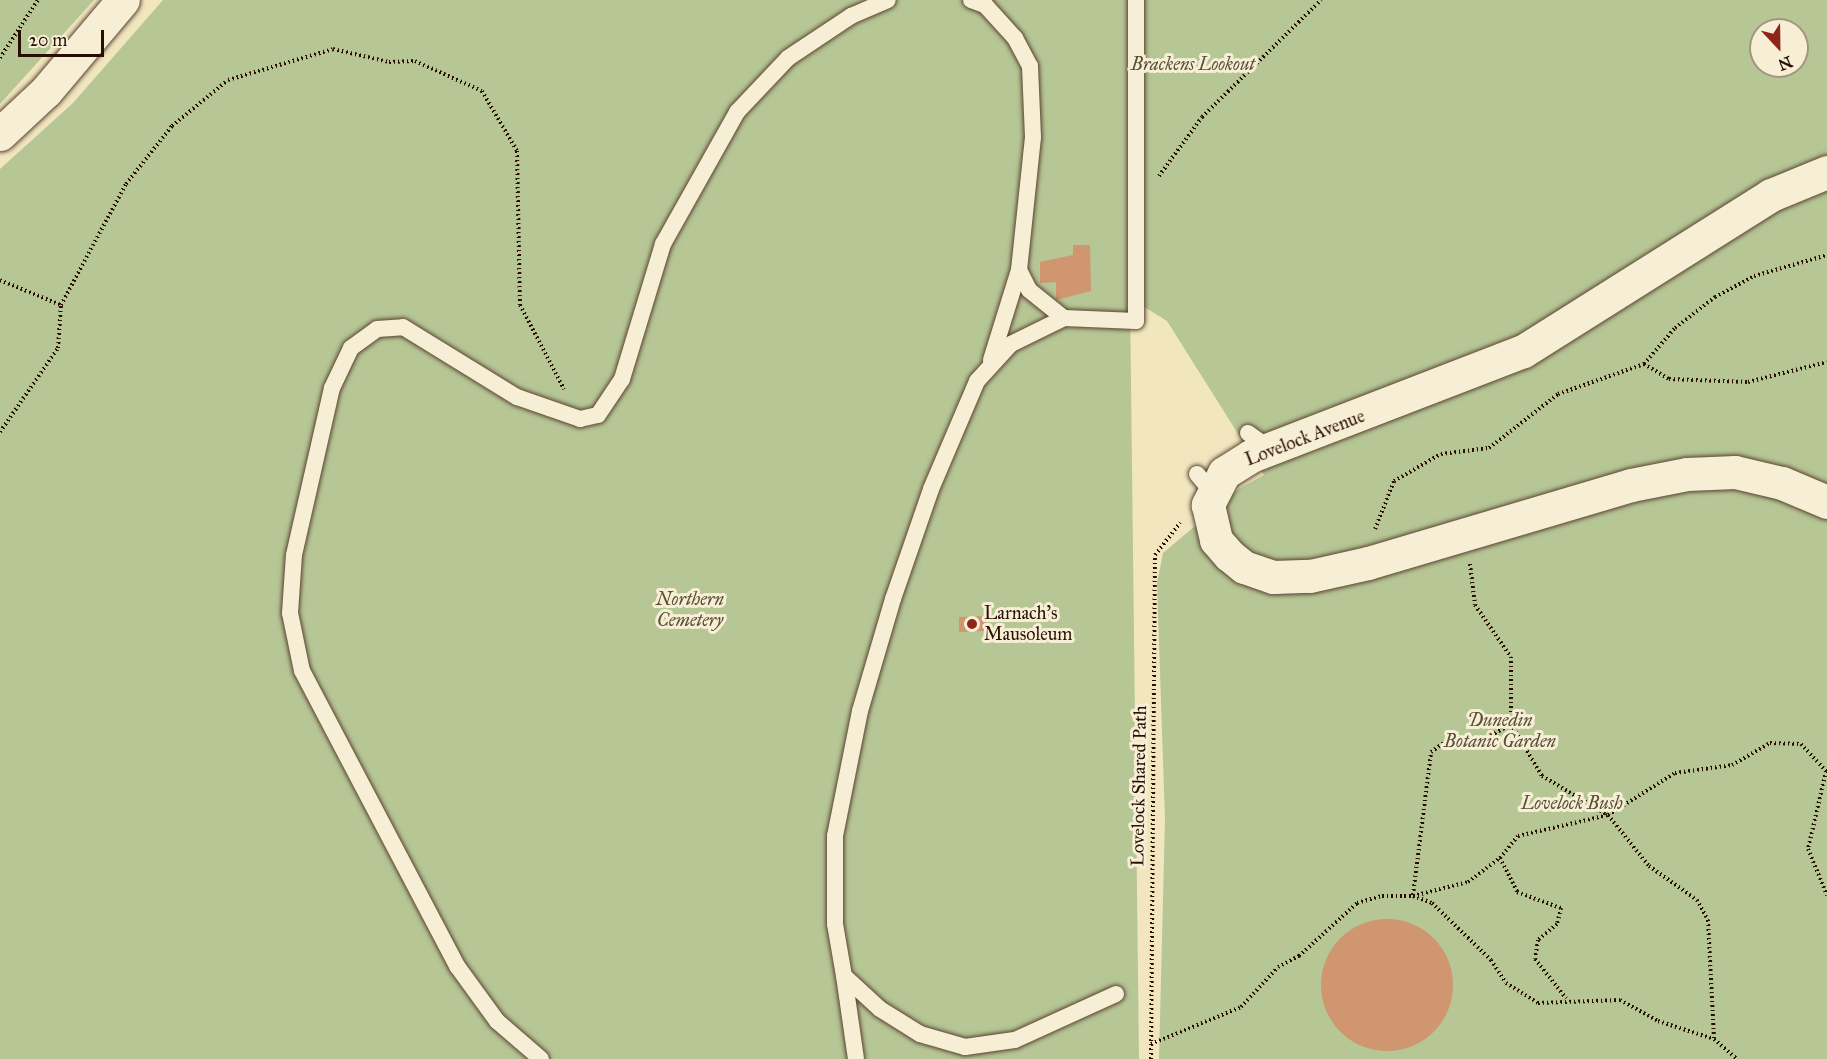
<!DOCTYPE html>
<html>
<head>
<meta charset="utf-8">
<style>
  body { margin:0 }
  #map { position:relative; width:1827px; height:1059px; overflow:hidden; background:#f1e6be; font-family:"IM FELL Great Primer",serif }
  div>[style] { position:absolute }
  .green>* { inset:0; background:#b6c695 }
  .building>* { inset:0; background:#cf966f }
  .round { border-radius:50% }
  .path>* { height:4px; margin-top:-2px; transform-origin:0; background:repeating-linear-gradient(90deg,#290e03 0 1.5px,transparent 0 4.5px) }
  .roads { filter:drop-shadow(0 0 2px #5b4432) drop-shadow(0 0 2px #5b4432) }
  .lane>* { height:16px; margin:-8px; padding:0 8px; transform-origin:8px; border-radius:8px; background:#f6efd5 }
  .secondary>* { height:33px; margin:-16.5px; padding:0 16.5px; transform-origin:16.5px; border-radius:16.5px; background:#f6efd5 }
  .dots>* { width:16px; height:16px; translate:-50% -50%; box-sizing:border-box; border:3px solid #f6efd5; border-radius:50% }
  span { translate:-50% -50%; white-space:nowrap; text-align:center; line-height:1.15; -webkit-text-stroke:6px #f6efd5; paint-order:stroke }
  .park-label { font-size:18px; color:#5a4e36; font-style:italic }
  .street-label { font-size:18px; color:#290e03 }
  .poi-label { font-size:18px; color:#290e03 }
  .left { translate:0 -50%; text-align:left }
  .north { position:absolute; left:1749px; top:18px; width:60px; height:60px; box-sizing:border-box; background:#f6efd5; border:2px solid #a49581; border-radius:50%; rotate:158deg; font-size:16px; font-weight:700; line-height:24px; text-align:center; color:#290e03 }
  .north::after { content:''; display:block; margin:auto; width:21px; height:27px; background:#8f2418; clip-path:polygon(50% 0,100% 100%,50% 72%,0 100%) }
  .scale { position:absolute; left:18px; top:30px; width:86px; height:27px; box-sizing:border-box; border:3px solid #290e03; border-top:0; padding-left:8px; font-size:18px; line-height:21px; white-space:nowrap; color:#290e03; -webkit-text-stroke:4px #f6efd5; paint-order:stroke }
</style>
</head>
<body>
<div id="map">
  <div class="green">
    <i style="clip-path:polygon(0 0,94px 0,0 104px)"></i>
    <i style="clip-path:polygon(evenodd,163px 0,1827px 0,1827px 1059px,1159px 1059px,1165px 819px,1157px 583px,1163px 553px,1240px 488px,1264px 475px,1167px 321px,1130px 298px,1139px 1059px,0 1059px,0 169px,73px 103px,163px 0,1761px 30px,1797px 30px,1797px 66px,1761px 66px,1761px 30px)"></i>
  </div>
  <div class="building">
    <i style="clip-path:polygon(1073px 245px,1090px 245px,1091px 291px,1056px 300px,1056px 282px,1040px 283px,1040px 262px,1073px 255px)"></i>
    <i style="clip-path:polygon(986px 616px,986px 631px,959px 632px,959px 617px)"></i>
    <i class="round" style="left:1321px;top:919px;width:132px;height:132px"></i>
  </div>
  <div class="path">
    <i style="left:0;top:58px;width:69px;rotate:-56.8deg"></i>
    <i style="left:1159px;top:176px;width:73px;rotate:-53.9deg"></i>
    <i style="left:1202px;top:117px;width:167px;rotate:-44.5deg"></i>
    <i style="left:0;top:280px;width:66px;rotate:22.3deg"></i>
    <i style="left:61px;top:305px;width:137px;rotate:-61.8deg"></i>
    <i style="left:126px;top:184px;width:74px;rotate:-51.6deg"></i>
    <i style="left:172px;top:126px;width:72px;rotate:-39.4deg"></i>
    <i style="left:228px;top:80px;width:109px;rotate:-16.4deg"></i>
    <i style="left:333px;top:49px;width:57px;rotate:13.1deg"></i>
    <i style="left:389px;top:62px;width:26px;rotate:-2deg"></i>
    <i style="left:415px;top:61px;width:73px;rotate:24.1deg"></i>
    <i style="left:482px;top:91px;width:69px;rotate:59.7deg"></i>
    <i style="left:517px;top:151px;width:154px;rotate:88.9deg"></i>
    <i style="left:520px;top:305px;width:95px;rotate:62.4deg"></i>
    <i style="left:1644px;top:364px;width:29px;rotate:31deg"></i>
    <i style="left:1669px;top:379px;width:79px;rotate:2.2deg"></i>
    <i style="left:1748px;top:382px;width:81px;rotate:-14.2deg"></i>
    <i style="left:0;top:432px;width:102px;rotate:-55.4deg"></i>
    <i style="left:58px;top:348px;width:43px;rotate:-86deg"></i>
    <i style="left:1375px;top:529px;width:52px;rotate:-68.4deg"></i>
    <i style="left:1394px;top:481px;width:54px;rotate:-29.9deg"></i>
    <i style="left:1441px;top:454px;width:48px;rotate:-7.1deg"></i>
    <i style="left:1489px;top:448px;width:88px;rotate:-38deg"></i>
    <i style="left:1558px;top:394px;width:91px;rotate:-19.2deg"></i>
    <i style="left:1644px;top:364px;width:48px;rotate:-49.3deg"></i>
    <i style="left:1675px;top:328px;width:51px;rotate:-37.8deg"></i>
    <i style="left:1715px;top:297px;width:44px;rotate:-28.3deg"></i>
    <i style="left:1754px;top:276px;width:76px;rotate:-16deg"></i>
    <i style="left:1470px;top:564px;width:41px;rotate:83deg"></i>
    <i style="left:1475px;top:605px;width:63px;rotate:55.3deg"></i>
    <i style="left:1511px;top:657px;width:67px;rotate:90deg"></i>
    <i style="left:1511px;top:724px;width:61px;rotate:59.2deg"></i>
    <i style="left:1542px;top:776px;width:77px;rotate:30.6deg"></i>
    <i style="left:1608px;top:815px;width:65px;rotate:51.2deg"></i>
    <i style="left:1649px;top:866px;width:59px;rotate:35.3deg"></i>
    <i style="left:1697px;top:900px;width:23px;rotate:61deg"></i>
    <i style="left:1708px;top:920px;width:119px;rotate:87.1deg"></i>
    <i style="left:1500px;top:858px;width:38px;rotate:63deg"></i>
    <i style="left:1517px;top:892px;width:47px;rotate:20deg"></i>
    <i style="left:1561px;top:908px;width:16px;rotate:104deg"></i>
    <i style="left:1557px;top:924px;width:25px;rotate:140deg"></i>
    <i style="left:1538px;top:940px;width:19px;rotate:99deg"></i>
    <i style="left:1535px;top:959px;width:50px;rotate:51.5deg"></i>
    <i style="left:1413px;top:895px;width:144px;rotate:-82.8deg"></i>
    <i style="left:1431px;top:752px;width:21px;rotate:-35deg"></i>
    <i style="left:1448px;top:740px;width:31px;rotate:4deg"></i>
    <i style="left:1479px;top:742px;width:37px;rotate:-29deg"></i>
    <i style="left:1413px;top:896px;width:57px;rotate:-14.3deg"></i>
    <i style="left:1468px;top:882px;width:40px;rotate:-37deg"></i>
    <i style="left:1500px;top:858px;width:28px;rotate:-51deg"></i>
    <i style="left:1518px;top:836px;width:92px;rotate:-13.1deg"></i>
    <i style="left:1608px;top:815px;width:79px;rotate:-32.1deg"></i>
    <i style="left:1675px;top:773px;width:58px;rotate:-8deg"></i>
    <i style="left:1732px;top:765px;width:44px;rotate:-30.1deg"></i>
    <i style="left:1770px;top:743px;width:31px;rotate:2deg"></i>
    <i style="left:1801px;top:744px;width:37px;rotate:47deg"></i>
    <i style="left:1826px;top:771px;width:80px;rotate:103deg"></i>
    <i style="left:1808px;top:849px;width:50px;rotate:67.6deg"></i>
    <i style="left:1151px;top:1044px;width:97px;rotate:-22.3deg"></i>
    <i style="left:1241px;top:1007px;width:54px;rotate:-47.2deg"></i>
    <i style="left:1278px;top:967px;width:24px;rotate:-28deg"></i>
    <i style="left:1299px;top:956px;width:79px;rotate:-42.4deg"></i>
    <i style="left:1357px;top:903px;width:26px;rotate:-16deg"></i>
    <i style="left:1382px;top:896px;width:31px"></i>
    <i style="left:1413px;top:896px;width:20px;rotate:20deg"></i>
    <i style="left:1432px;top:903px;width:82px;rotate:44deg"></i>
    <i style="left:1491px;top:960px;width:27px;rotate:57deg"></i>
    <i style="left:1506px;top:983px;width:38px;rotate:32deg"></i>
    <i style="left:1538px;top:1003px;width:82px;rotate:-2.1deg"></i>
    <i style="left:1620px;top:1000px;width:43px;rotate:28.9deg"></i>
    <i style="left:1658px;top:1021px;width:59px;rotate:17.8deg"></i>
    <i style="left:1714px;top:1039px;width:30px;rotate:41deg"></i>
    <i style="left:1151px;top:1059px;width:504px;rotate:-89.55deg"></i>
    <i style="left:1155px;top:555px;width:41px;rotate:-52deg"></i>
  </div>
  <div class="roads">
    <div class="lane">
      <i style="left:971px;top:0;width:15px;rotate:20deg"></i>
      <i style="left:985px;top:5px;width:45px;rotate:47.7deg"></i>
      <i style="left:1015px;top:38px;width:32px;rotate:62deg"></i>
      <i style="left:1030px;top:66px;width:71px;rotate:87.6deg"></i>
      <i style="left:1033px;top:137px;width:134px;rotate:96deg"></i>
      <i style="left:1019px;top:270px;width:22px;rotate:63deg"></i>
      <i style="left:1029px;top:290px;width:45px;rotate:38.7deg"></i>
      <i style="left:1064px;top:318px;width:72px;rotate:2.4deg"></i>
      <i style="left:1136px;top:321px;width:321px;rotate:-90deg"></i>
      <i style="left:991px;top:360px;width:94px;rotate:-72.7deg"></i>
      <i style="left:1248px;top:433px;width:26px;rotate:36deg"></i>
      <i style="left:1197px;top:474px;width:23px;rotate:50deg"></i>
      <i style="left:844px;top:976px;width:53px;rotate:-99.8deg"></i>
      <i style="left:835px;top:924px;width:88px;rotate:-90deg"></i>
      <i style="left:835px;top:836px;width:127px;rotate:-78.7deg"></i>
      <i style="left:860px;top:711px;width:117px;rotate:-73.6deg"></i>
      <i style="left:893px;top:599px;width:116px;rotate:-70.9deg"></i>
      <i style="left:931px;top:489px;width:117px;rotate:-66.9deg"></i>
      <i style="left:977px;top:381px;width:50px;rotate:-47.4deg"></i>
      <i style="left:1011px;top:344px;width:59px;rotate:-26.1deg"></i>
      <i style="left:541px;top:1059px;width:58px;rotate:-139.2deg"></i>
      <i style="left:497px;top:1021px;width:68px;rotate:-126deg"></i>
      <i style="left:457px;top:966px;width:333px;rotate:-117.7deg"></i>
      <i style="left:302px;top:671px;width:59px;rotate:-101.7deg"></i>
      <i style="left:290px;top:613px;width:58px;rotate:-86.1deg"></i>
      <i style="left:294px;top:555px;width:171px;rotate:-77.2deg"></i>
      <i style="left:332px;top:388px;width:44px;rotate:-64.6deg"></i>
      <i style="left:351px;top:348px;width:32px;rotate:-36deg"></i>
      <i style="left:377px;top:329px;width:26px;rotate:-4deg"></i>
      <i style="left:403px;top:327px;width:134px;rotate:31.6deg"></i>
      <i style="left:517px;top:397px;width:67px;rotate:19.2deg"></i>
      <i style="left:580px;top:419px;width:18px;rotate:-13deg"></i>
      <i style="left:598px;top:415px;width:43px;rotate:-56.3deg"></i>
      <i style="left:622px;top:379px;width:141px;rotate:-73.1deg"></i>
      <i style="left:663px;top:244px;width:151px;rotate:-60.7deg"></i>
      <i style="left:737px;top:112px;width:74px;rotate:-46.6deg"></i>
      <i style="left:788px;top:58px;width:76px;rotate:-33.7deg"></i>
      <i style="left:851px;top:16px;width:40px;rotate:-23.4deg"></i>
      <i style="left:856px;top:1059px;width:84px;rotate:-98.2deg"></i>
      <i style="left:844px;top:976px;width:49px;rotate:42.5deg"></i>
      <i style="left:880px;top:1009px;width:47px;rotate:32deg"></i>
      <i style="left:920px;top:1034px;width:47px;rotate:16.1deg"></i>
      <i style="left:965px;top:1047px;width:50px;rotate:-8deg"></i>
      <i style="left:1015px;top:1040px;width:111px;rotate:-24.5deg"></i>
    </div>
    <div class="secondary">
      <i style="left:0;top:134px;width:63px;rotate:-43.1deg"></i>
      <i style="left:46px;top:91px;width:119px;rotate:-49.8deg"></i>
      <i style="left:1827px;top:172px;width:61px;rotate:157.7deg"></i>
      <i style="left:1771px;top:195px;width:293px;rotate:147.8deg"></i>
      <i style="left:1523px;top:351px;width:292px;rotate:158.9deg"></i>
      <i style="left:1251px;top:456px;width:32px;rotate:148deg"></i>
      <i style="left:1224px;top:473px;width:36px;rotate:117deg"></i>
      <i style="left:1208px;top:505px;width:36px;rotate:77deg"></i>
      <i style="left:1216px;top:540px;width:20px;rotate:49deg"></i>
      <i style="left:1229px;top:555px;width:19px;rotate:39deg"></i>
      <i style="left:1244px;top:567px;width:31px;rotate:19deg"></i>
      <i style="left:1273px;top:577px;width:37px;rotate:-2deg"></i>
      <i style="left:1310px;top:576px;width:59px;rotate:-12.6deg"></i>
      <i style="left:1368px;top:563px;width:274px;rotate:-16.5deg"></i>
      <i style="left:1631px;top:485px;width:57px;rotate:-11.1deg"></i>
      <i style="left:1687px;top:474px;width:48px;rotate:-2.4deg"></i>
      <i style="left:1735px;top:472px;width:48px;rotate:13.2deg"></i>
      <i style="left:1782px;top:483px;width:49px;rotate:22.9deg"></i>
    </div>
  </div>
  <div class="dots">
    <i style="left:972px;top:624px;background:#8f2418"></i>
  </div>
  <div class="park-label">
    <span style="left:1193px;top:64px">Brackens Lookout</span>
    <span style="left:690px;top:610px">Northern<br>Cemetery</span>
    <span style="left:1500px;top:731px">Dunedin<br>Botanic Garden</span>
    <span style="left:1572px;top:803px">Lovelock Bush</span>
  </div>
  <div class="street-label">
    <span style="left:1305px;top:438px;rotate:-21deg">Lovelock Avenue</span>
    <span style="left:1139px;top:786px;rotate:-89deg">Lovelock Shared Path</span>
  </div>
  <div class="poi-label">
    <span class="left" style="left:984px;top:624px">Larnach's<br>Mausoleum</span>
  </div>
  <div class="north">N</div>
  <div class="scale">20 m</div>
</div>
</body>
</html>
